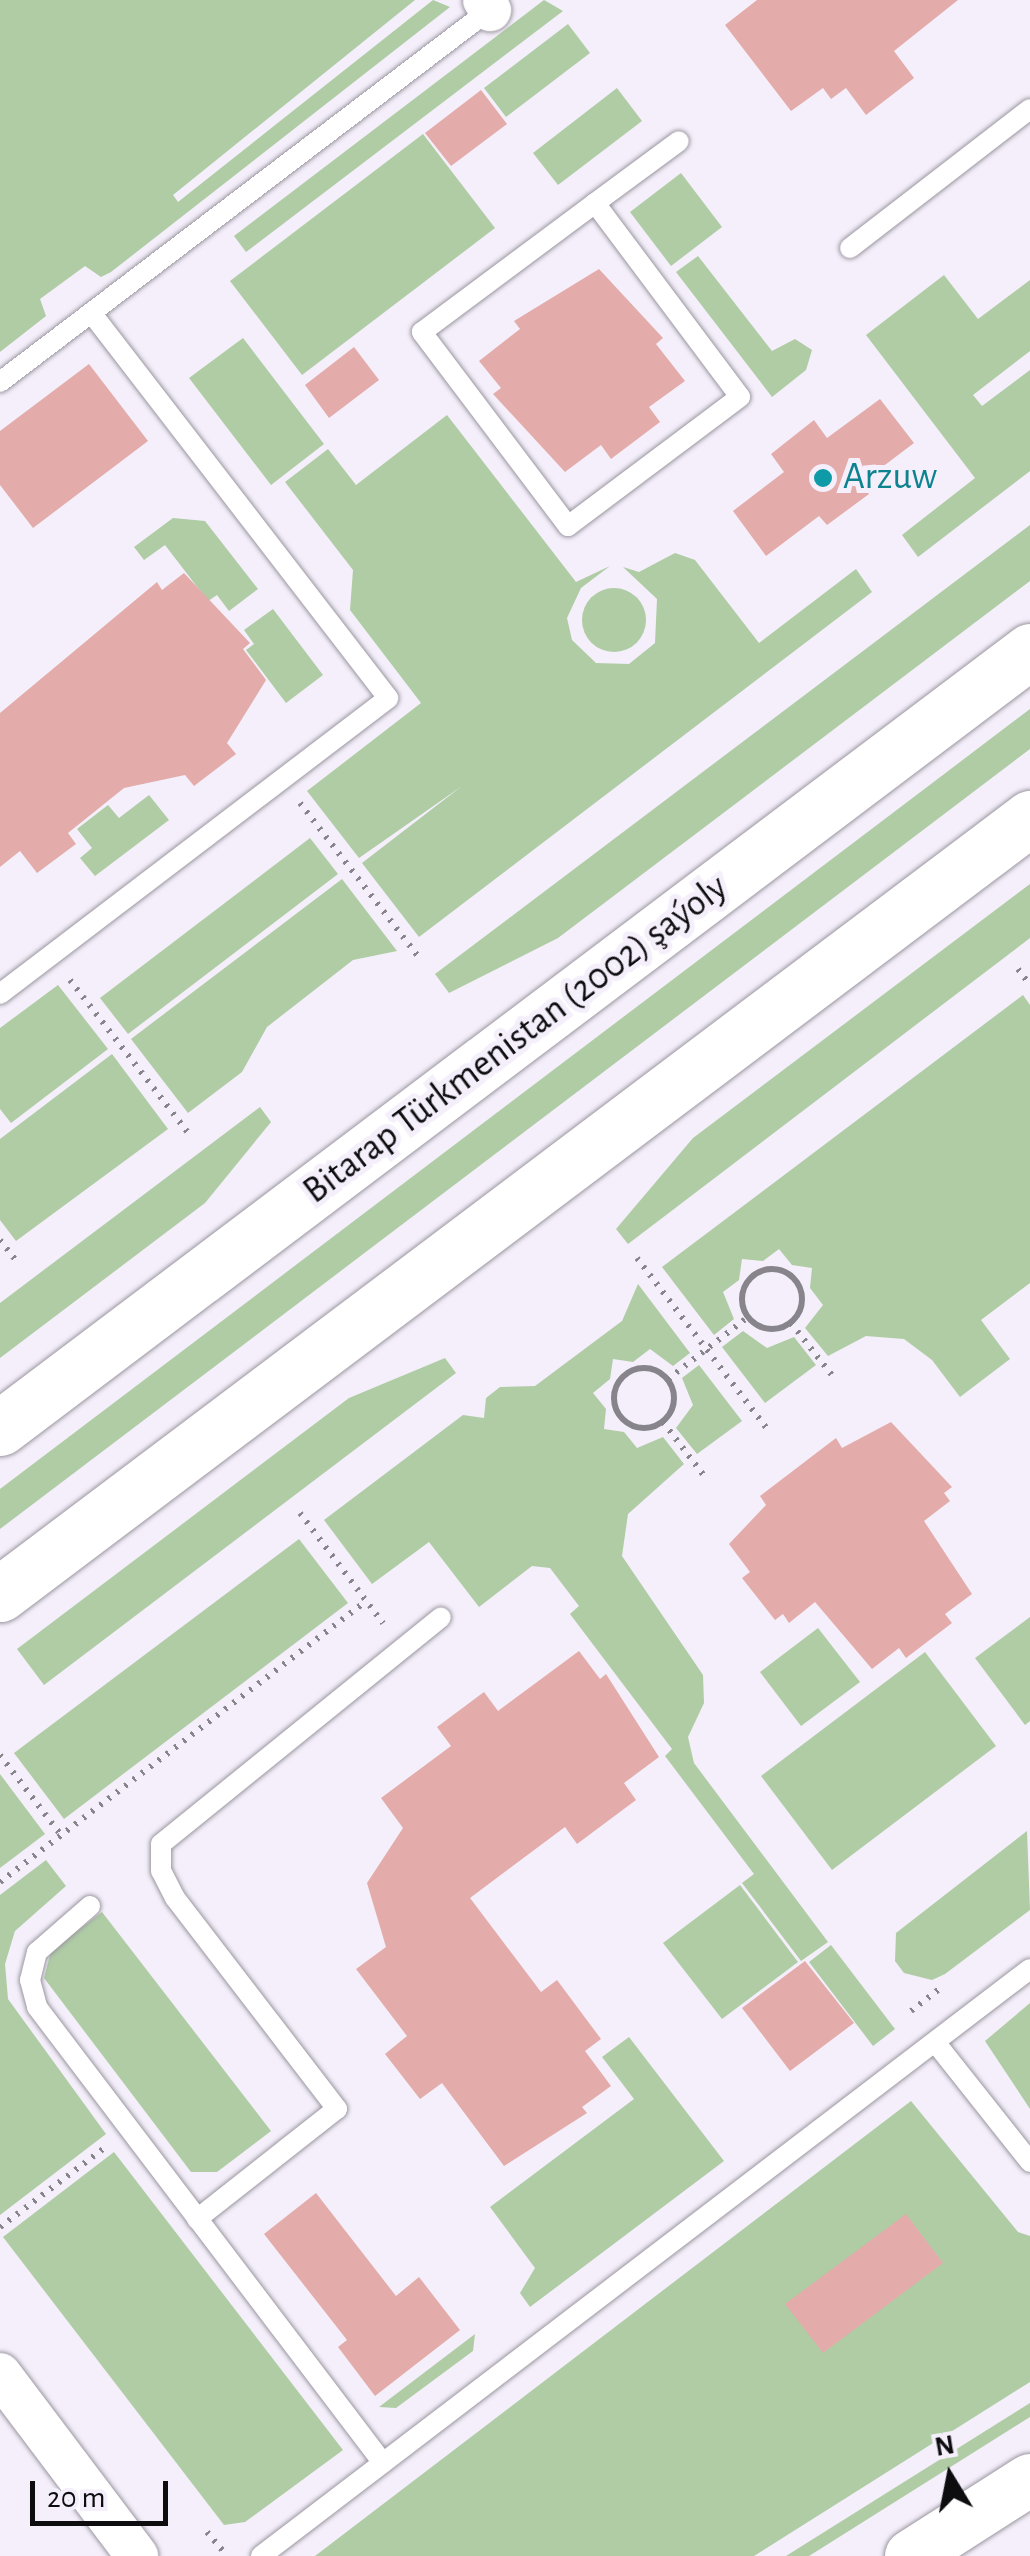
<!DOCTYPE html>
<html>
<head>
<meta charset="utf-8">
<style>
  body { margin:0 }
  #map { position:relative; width:1030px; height:2556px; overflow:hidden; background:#f4effa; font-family:"Alegreya Sans",sans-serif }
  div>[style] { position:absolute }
  .green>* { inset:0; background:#afcca5 }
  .round { border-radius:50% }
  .building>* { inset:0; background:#e3acaa }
  .path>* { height:6px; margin-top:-3px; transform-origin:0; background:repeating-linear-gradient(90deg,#87848b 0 2.5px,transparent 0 10.5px) }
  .path>.ring { margin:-3px; padding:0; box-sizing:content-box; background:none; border:6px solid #87848b; border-radius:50% }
  .roads { filter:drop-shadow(0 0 2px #9b96a0) drop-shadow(0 0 2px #9b96a0) }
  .service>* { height:20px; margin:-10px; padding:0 10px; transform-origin:10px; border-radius:10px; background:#fff }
  .minor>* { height:42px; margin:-21px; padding:0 21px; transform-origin:21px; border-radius:21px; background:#fff }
  .tertiary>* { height:52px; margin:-26px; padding:0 26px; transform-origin:26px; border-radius:26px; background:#fff }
  .primary>* { height:55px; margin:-27.5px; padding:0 27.5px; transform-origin:27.5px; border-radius:27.5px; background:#fff }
  .dots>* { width:28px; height:28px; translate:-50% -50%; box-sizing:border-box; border:5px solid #f4effa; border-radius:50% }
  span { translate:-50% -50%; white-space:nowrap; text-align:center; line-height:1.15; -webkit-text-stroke:10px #f4effa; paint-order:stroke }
  .culture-label { font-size:38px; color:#0d838f }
  .left { translate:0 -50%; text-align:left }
  .street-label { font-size:38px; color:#0d0c0f }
  .north { position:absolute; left:900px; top:2426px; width:100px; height:100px; -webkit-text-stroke:8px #f4effa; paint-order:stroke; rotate:350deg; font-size:28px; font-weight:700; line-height:40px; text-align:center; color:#0d0c0f }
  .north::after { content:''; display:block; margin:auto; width:35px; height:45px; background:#0d0c0f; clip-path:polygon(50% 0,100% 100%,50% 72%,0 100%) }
  .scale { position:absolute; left:30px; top:2481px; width:138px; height:45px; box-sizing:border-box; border:5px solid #0d0c0f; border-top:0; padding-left:12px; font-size:30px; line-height:35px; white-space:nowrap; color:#0d0c0f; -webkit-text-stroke:8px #f4effa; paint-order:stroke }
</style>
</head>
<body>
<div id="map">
  <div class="green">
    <i style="clip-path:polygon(0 0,415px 0,173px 195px,178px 202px,433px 0,450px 7px,111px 272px,101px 277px,85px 266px,40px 299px,46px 316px,0 352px)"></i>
    <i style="clip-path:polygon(544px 0,563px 11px,246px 252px,234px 236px)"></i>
    <i style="clip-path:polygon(568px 24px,590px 53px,506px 117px,484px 88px)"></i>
    <i style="clip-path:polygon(617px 88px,642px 121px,558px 185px,533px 153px)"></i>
    <i style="clip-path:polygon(423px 134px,495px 228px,302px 375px,230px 281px)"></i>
    <i style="clip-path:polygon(681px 173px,722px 227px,671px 266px,630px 212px)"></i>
    <i style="clip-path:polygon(698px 256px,772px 351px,795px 339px,812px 350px,806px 370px,772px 397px,676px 272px)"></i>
    <i style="clip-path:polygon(944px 275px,978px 319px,1030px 280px,1030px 351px,973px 395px,982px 406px,1030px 370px,1030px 471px,918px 557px,902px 535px,975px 478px,866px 335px)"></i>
    <i style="clip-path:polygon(243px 338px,324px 444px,271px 485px,189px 378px)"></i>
    <i style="clip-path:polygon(447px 415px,576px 582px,610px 566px,581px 588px,567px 618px,572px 640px,596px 663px,629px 664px,655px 643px,657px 599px,623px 567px,639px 572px,675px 553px,695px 560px,759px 643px,856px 569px,872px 592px,419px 937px,362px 863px,462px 786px,359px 858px,307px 791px,421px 703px,350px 610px,353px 570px,285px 482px,328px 449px,356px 485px)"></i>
    <i style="clip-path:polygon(173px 518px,205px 521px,258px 589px,229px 611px,217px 595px,208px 601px,165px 545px,144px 560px,134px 547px)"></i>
    <i style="clip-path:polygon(1030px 525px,1030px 581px,558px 938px,449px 993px,435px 974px)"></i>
    <i class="round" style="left:582px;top:588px;width:64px;height:64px"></i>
    <i style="clip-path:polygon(273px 609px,323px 675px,286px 703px,246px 650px,254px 644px,244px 630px)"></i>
    <i style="clip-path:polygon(1030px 709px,1030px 749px,0 1529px,0 1489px)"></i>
    <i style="clip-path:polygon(149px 795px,169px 820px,95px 876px,80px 858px,92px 848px,77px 829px,108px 805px,119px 818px)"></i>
    <i style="clip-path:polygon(310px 838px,338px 874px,128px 1034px,100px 998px)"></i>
    <i style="clip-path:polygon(342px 879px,397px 951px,353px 960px,267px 1027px,242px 1072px,188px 1113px,131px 1039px)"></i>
    <i style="clip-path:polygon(1030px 884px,1030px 938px,628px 1244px,616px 1229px,693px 1138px)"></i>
    <i style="clip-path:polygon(58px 985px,108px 1049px,11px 1123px,0 1109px,0 1028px)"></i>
    <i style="clip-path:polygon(1023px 995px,1030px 1005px,1030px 1283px,981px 1320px,1010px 1359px,960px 1397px,932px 1360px,904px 1339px,866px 1336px,828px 1356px,805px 1328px,823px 1305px,810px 1288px,812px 1268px,792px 1265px,779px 1249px,763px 1261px,742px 1259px,739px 1280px,723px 1292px,734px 1319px,714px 1335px,662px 1267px)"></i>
    <i style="clip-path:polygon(112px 1054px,168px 1129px,16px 1241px,0 1220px,0 1139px)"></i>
    <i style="clip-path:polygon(260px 1107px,271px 1122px,205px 1203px,0 1358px,0 1303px)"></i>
    <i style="clip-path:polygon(638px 1284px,690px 1353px,673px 1366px,650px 1349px,633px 1362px,613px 1359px,610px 1379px,593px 1393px,606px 1409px,604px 1429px,624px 1432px,637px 1448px,663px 1437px,684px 1464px,628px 1514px,622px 1556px,703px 1675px,704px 1703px,688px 1737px,694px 1763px,828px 1942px,801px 1961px,742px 1883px,754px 1874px,665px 1756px,672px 1749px,570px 1614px,579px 1606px,550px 1568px,532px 1566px,479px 1607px,429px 1542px,372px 1584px,324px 1520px,463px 1415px,484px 1418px,486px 1398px,500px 1387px,535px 1386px,622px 1321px)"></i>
    <i style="clip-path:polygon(743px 1331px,767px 1348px,794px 1337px,816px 1365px,765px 1403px,722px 1347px)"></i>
    <i style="clip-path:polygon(445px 1358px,456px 1373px,44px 1685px,17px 1649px,349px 1398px)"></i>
    <i style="clip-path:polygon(699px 1365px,742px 1421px,697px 1454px,676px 1428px,693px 1405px,682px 1378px)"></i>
    <i style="clip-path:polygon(299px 1539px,348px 1603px,64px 1819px,14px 1753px)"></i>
    <i style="clip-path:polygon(1030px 1617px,1030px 1721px,1025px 1725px,975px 1658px)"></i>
    <i style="clip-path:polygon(818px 1628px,860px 1682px,801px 1726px,760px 1672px)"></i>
    <i style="clip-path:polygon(925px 1652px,996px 1746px,832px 1870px,761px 1776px)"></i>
    <i style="clip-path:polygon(0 1774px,45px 1834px,0 1868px)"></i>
    <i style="clip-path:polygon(1027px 1831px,1030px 1910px,945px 1974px,932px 1980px,904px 1973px,895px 1961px,896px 1933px)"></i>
    <i style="clip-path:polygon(46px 1860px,66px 1886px,15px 1931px,5px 1964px,8px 1999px,106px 2134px,0 2215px,0 1895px)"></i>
    <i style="clip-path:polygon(740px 1885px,798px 1962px,722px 2019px,663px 1943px)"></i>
    <i style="clip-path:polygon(102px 1912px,271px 2131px,217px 2172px,191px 2172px,44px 1978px,51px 1951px)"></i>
    <i style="clip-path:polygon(831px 1945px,895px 2029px,873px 2046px,809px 1962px)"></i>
    <i style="clip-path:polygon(1030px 2003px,1030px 2109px,985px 2041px)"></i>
    <i style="clip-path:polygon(629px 2037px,724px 2161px,530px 2307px,520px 2293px,535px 2268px,490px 2207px,634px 2099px,602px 2057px)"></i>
    <i style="clip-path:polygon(911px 2101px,1018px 2232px,1030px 2236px,1030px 2382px,754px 2556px,315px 2556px)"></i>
    <i style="clip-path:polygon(114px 2152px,343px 2450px,245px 2522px,224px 2525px,3px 2237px)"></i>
    <i style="clip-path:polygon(475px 2334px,473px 2351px,396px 2408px,379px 2407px)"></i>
    <i style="clip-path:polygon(1030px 2403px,1030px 2417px,809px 2556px,786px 2556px)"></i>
  </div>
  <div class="building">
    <i style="clip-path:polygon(757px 0,958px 0,894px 51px,914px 78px,866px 115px,846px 88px,831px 99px,823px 88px,791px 111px,725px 25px)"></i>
    <i style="clip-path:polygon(481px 90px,507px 124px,451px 166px,425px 133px)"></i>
    <i style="clip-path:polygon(599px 269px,663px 338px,656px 344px,685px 381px,649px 407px,660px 422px,611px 459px,601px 445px,565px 472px,493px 394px,501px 388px,479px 361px,520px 329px,514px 321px)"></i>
    <i style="clip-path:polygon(354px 347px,379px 380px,329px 418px,305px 385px)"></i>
    <i style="clip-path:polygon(89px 364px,148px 441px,33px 528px,0 485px,0 431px)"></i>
    <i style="clip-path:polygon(880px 399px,914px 443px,861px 483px,869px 494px,827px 525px,819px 516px,766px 556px,733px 511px,784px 472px,771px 454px,814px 420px,827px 438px)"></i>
    <i style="clip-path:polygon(184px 573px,250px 643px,243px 649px,266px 680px,227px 743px,236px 754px,194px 786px,185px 775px,124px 788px,68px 833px,76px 844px,37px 873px,20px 851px,0 867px,0 713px,157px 582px,162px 590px)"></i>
    <i style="clip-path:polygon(891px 1422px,952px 1487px,944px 1493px,950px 1501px,924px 1521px,972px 1594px,945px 1614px,952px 1623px,906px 1658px,899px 1648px,872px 1669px,815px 1602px,789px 1623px,783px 1614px,775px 1620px,742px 1578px,750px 1572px,729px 1544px,766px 1505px,760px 1496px,836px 1438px,842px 1448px)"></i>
    <i style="clip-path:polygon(579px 1651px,600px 1679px,606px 1674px,659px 1757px,624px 1783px,636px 1800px,577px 1844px,565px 1827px,470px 1898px,541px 1992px,557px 1980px,601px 2039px,585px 2051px,611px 2086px,582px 2107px,587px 2113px,504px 2166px,442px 2083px,420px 2099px,385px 2054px,407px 2036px,356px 1969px,386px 1947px,367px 1883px,403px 1828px,381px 1798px,451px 1746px,437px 1727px,484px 1692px,498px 1711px)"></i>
    <i style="clip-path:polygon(805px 1961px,854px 2023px,790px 2071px,742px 2008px)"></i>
    <i style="clip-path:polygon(316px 2193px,396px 2296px,419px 2277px,460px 2330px,375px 2396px,338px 2347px,347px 2340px,264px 2234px)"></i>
    <i style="clip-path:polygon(906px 2214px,943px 2263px,823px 2353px,785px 2304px)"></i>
  </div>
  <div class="path">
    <i style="left:300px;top:803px;width:198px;rotate:52.4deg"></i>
    <i style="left:1018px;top:969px;width:20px;rotate:53deg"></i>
    <i style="left:70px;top:980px;width:196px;rotate:52.3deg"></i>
    <i style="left:0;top:1240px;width:31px;rotate:52deg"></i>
    <i style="left:637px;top:1258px;width:216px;rotate:52.7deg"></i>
    <i class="ring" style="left:742px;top:1269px;width:54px;height:54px"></i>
    <i style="left:791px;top:1323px;width:71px;rotate:51.8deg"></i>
    <i class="ring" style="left:614px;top:1368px;width:54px;height:54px"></i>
    <i style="left:668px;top:1379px;width:101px;rotate:-37.8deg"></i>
    <i style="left:663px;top:1422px;width:69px;rotate:52.6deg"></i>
    <i style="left:300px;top:1513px;width:138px;rotate:53deg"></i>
    <i style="left:0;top:1755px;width:101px;rotate:52.7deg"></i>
    <i style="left:0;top:1882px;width:461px;rotate:-37.5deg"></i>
    <i style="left:911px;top:2011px;width:36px;rotate:-38deg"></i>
    <i style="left:0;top:2227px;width:129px;rotate:-37.1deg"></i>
    <i style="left:207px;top:2532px;width:31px;rotate:50deg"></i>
  </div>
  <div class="roads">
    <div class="service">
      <i style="left:595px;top:203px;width:242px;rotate:53.2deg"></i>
      <i style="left:740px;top:397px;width:215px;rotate:143.1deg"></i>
      <i style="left:568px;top:526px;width:243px;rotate:-127deg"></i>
      <i style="left:422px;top:332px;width:216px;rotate:-36.7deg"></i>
      <i style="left:595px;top:203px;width:104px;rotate:-36.4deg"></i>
      <i style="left:850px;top:248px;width:227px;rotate:-37.7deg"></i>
      <i style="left:0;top:382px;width:618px;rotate:-37.24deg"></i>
      <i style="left:0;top:994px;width:488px;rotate:-37.3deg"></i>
      <i style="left:388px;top:698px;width:486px;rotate:-127.6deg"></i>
      <i style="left:90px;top:1906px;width:70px;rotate:139deg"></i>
      <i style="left:37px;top:1952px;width:29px;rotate:104deg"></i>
      <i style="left:30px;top:1980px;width:28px;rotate:75deg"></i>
      <i style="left:37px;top:2007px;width:572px;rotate:52.81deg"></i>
      <i style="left:935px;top:2042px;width:153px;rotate:51.6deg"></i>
      <i style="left:197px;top:2219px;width:178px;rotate:-38.2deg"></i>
      <i style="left:337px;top:2109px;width:266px;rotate:-127.5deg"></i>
      <i style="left:175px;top:1898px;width:30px;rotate:-117deg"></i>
      <i style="left:161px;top:1871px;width:27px;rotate:-90deg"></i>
      <i style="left:161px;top:1844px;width:360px;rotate:-39deg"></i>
      <i style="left:261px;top:2556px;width:967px;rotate:-37.36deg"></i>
    </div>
    <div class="minor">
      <i style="left:484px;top:0;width:12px;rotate:59deg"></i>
      <i style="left:0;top:2374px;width:228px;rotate:53deg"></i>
    </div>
    <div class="tertiary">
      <i style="left:911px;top:2556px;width:141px;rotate:-32.6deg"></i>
    </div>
    <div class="primary">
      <i style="left:0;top:1428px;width:1290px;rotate:-37.03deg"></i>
      <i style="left:0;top:1594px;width:1290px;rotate:-36.99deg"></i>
    </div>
  </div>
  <div class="dots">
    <i style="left:823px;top:478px;background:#0f9aa8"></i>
  </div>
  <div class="culture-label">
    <span class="left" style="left:843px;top:478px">Arzuw</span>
  </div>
  <div class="street-label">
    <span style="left:516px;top:1040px;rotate:-37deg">Bitarap Türkmenistan (2002) şaýoly</span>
  </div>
  <div class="north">N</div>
  <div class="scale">20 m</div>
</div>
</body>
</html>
